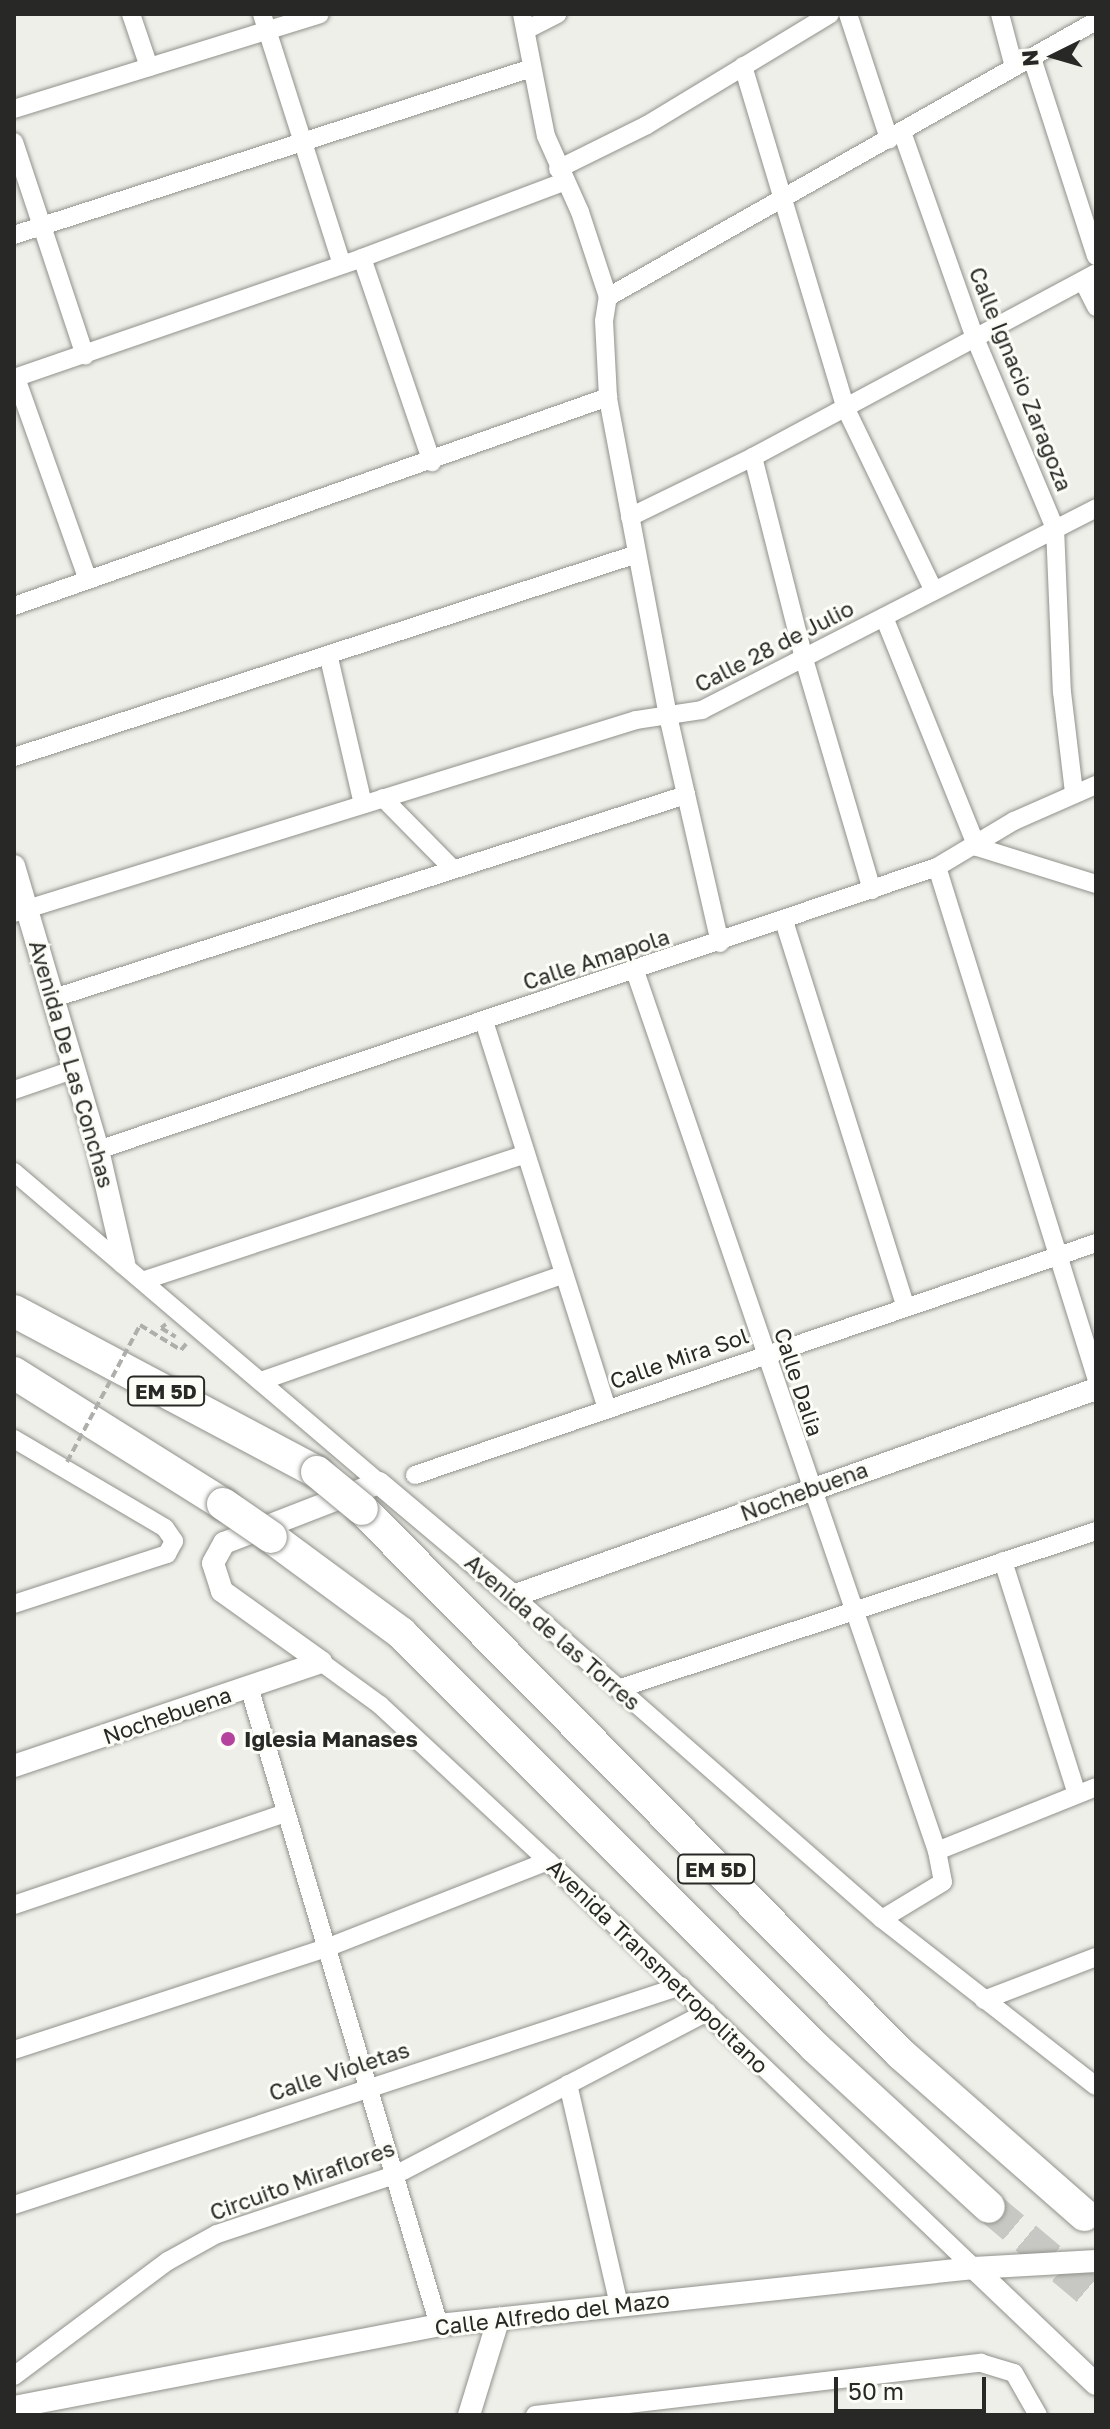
<!DOCTYPE html>
<html>
<head>
<meta charset="utf-8">
<style>
  body { margin:0 }
  #map { position:relative; width:1110px; height:2429px; overflow:hidden; background:#efefea; font-family:"Golos Text",sans-serif }
  div>[style] { position:absolute }
  .motorway-tunnel>* { height:32px; margin-top:-16px; transform-origin:0; background:repeating-linear-gradient(90deg,#c7c7c3 0 32px,transparent 0 48px) }
  .path>* { height:4px; margin-top:-2px; transform-origin:0; background:repeating-linear-gradient(90deg,#aeaeaa 0 8px,transparent 0 12px) }
  .roads { filter:drop-shadow(0 0 2px #91918c) drop-shadow(0 0 2px #91918c) }
  .minor>* { height:18px; margin:-9px; padding:0 9px; transform-origin:9px; border-radius:9px; background:#fff }
  .tertiary>* { height:22px; margin:-11px; padding:0 11px; transform-origin:11px; border-radius:11px; background:#fff }
  .motorway>* { height:32px; margin:-16px; padding:0 16px; transform-origin:16px; border-radius:16px; background:#fff }
  .path-bridge>* { height:4px; margin-top:-2px; transform-origin:0; background:repeating-linear-gradient(90deg,#aeaeaa 0 8px,transparent 0 12px) }
  .bridges { filter:drop-shadow(0 0 2px #91918c) drop-shadow(0 0 2px #91918c) }
  .motorway-bridge>* { height:32px; margin:-16px; padding:0 16px; transform-origin:16px; border-radius:16px; background:#fff }
  .dots>* { width:22px; height:22px; translate:-50% -50%; box-sizing:border-box; border:4px solid #fcfdf7; border-radius:50% }
  span { translate:-50% -50%; white-space:nowrap; text-align:center; line-height:1.15; -webkit-text-stroke:6px #fcfdf7; paint-order:stroke }
  .shield-label span { padding:2px 6px; background:#fcfdf7; border:2px solid; border-radius:6px; -webkit-text-stroke-width:0 }
  .shield-label { font-size:20px; color:#282826; font-weight:700 }
  .street-label { font-size:22px; color:#282826 }
  .poi-label { font-size:22px; color:#282826; font-weight:700 }
  .left { translate:0 -50%; text-align:left }
  .frame { position:absolute; inset:0; border:16px solid #282826; pointer-events:none }
  .north { position:absolute; left:1014px; top:16px; width:80px; height:80px; -webkit-text-stroke:6px #fcfdf7; paint-order:stroke; rotate:265deg; font-size:22px; font-weight:700; line-height:32px; text-align:center; color:#282826 }
  .north::after { content:''; display:block; margin:auto; width:28px; height:36px; background:#282826; clip-path:polygon(50% 0,100% 100%,50% 72%,0 100%) }
  .scale { position:absolute; left:834px; top:2377px; width:152px; height:36px; box-sizing:border-box; border:4px solid #282826; border-top:0; padding-left:10px; font-size:24px; line-height:28px; white-space:nowrap; color:#282826; -webkit-text-stroke:6px #fcfdf7; paint-order:stroke }
</style>
</head>
<body>
<div id="map">
  <div class="motorway-tunnel">
    <i style="left:989px;top:2207px;width:140px;rotate:40.1deg"></i>
  </div>
  <div class="path">
    <i style="left:166px;top:1324px;width:6px;rotate:141deg"></i>
    <i style="left:161px;top:1328px;width:17px;rotate:31deg"></i>
    <i style="left:140px;top:1325px;width:48px;rotate:31.4deg"></i>
    <i style="left:181px;top:1350px;width:8px;rotate:-50deg"></i>
  </div>
  <div class="roads">
    <div class="minor">
      <i style="left:131px;top:14px;width:56px;rotate:71.2deg"></i>
      <i style="left:262px;top:14px;width:263px;rotate:72.3deg"></i>
      <i style="left:522px;top:14px;width:124px;rotate:78.9deg"></i>
      <i style="left:546px;top:136px;width:83px;rotate:65.9deg"></i>
      <i style="left:580px;top:212px;width:89px;rotate:71.8deg"></i>
      <i style="left:848px;top:14px;width:132px;rotate:71.8deg"></i>
      <i style="left:1000px;top:14px;width:55px;rotate:75.2deg"></i>
      <i style="left:528px;top:29px;width:33px;rotate:-27deg"></i>
      <i style="left:1032px;top:58px;width:208px;rotate:72.1deg"></i>
      <i style="left:743px;top:66px;width:356px;rotate:73.3deg"></i>
      <i style="left:845px;top:407px;width:204px;rotate:64.2deg"></i>
      <i style="left:14px;top:109px;width:320px;rotate:-17.2deg"></i>
      <i style="left:902px;top:132px;width:219px;rotate:70.5deg"></i>
      <i style="left:975px;top:338px;width:206px;rotate:67.2deg"></i>
      <i style="left:1055px;top:528px;width:164px;rotate:87.6deg"></i>
      <i style="left:1062px;top:692px;width:102px;rotate:83.2deg"></i>
      <i style="left:14px;top:142px;width:225px;rotate:71.6deg"></i>
      <i style="left:558px;top:169px;width:99px;rotate:-26.3deg"></i>
      <i style="left:647px;top:125px;width:214px;rotate:-31.2deg"></i>
      <i style="left:14px;top:235px;width:544px;rotate:-17.87deg"></i>
      <i style="left:362px;top:258px;width:216px;rotate:71.1deg"></i>
      <i style="left:1083px;top:281px;width:29px;rotate:63deg"></i>
      <i style="left:14px;top:378px;width:368px;rotate:-19deg"></i>
      <i style="left:362px;top:258px;width:215px;rotate:-20.7deg"></i>
      <i style="left:16px;top:378px;width:214px;rotate:70.4deg"></i>
      <i style="left:753px;top:457px;width:208px;rotate:75.8deg"></i>
      <i style="left:804px;top:659px;width:241px;rotate:73.6deg"></i>
      <i style="left:630px;top:517px;width:137px;rotate:-26deg"></i>
      <i style="left:753px;top:457px;width:389px;rotate:-28.2deg"></i>
      <i style="left:14px;top:606px;width:630px;rotate:-19.38deg"></i>
      <i style="left:884px;top:617px;width:248px;rotate:68deg"></i>
      <i style="left:977px;top:847px;width:125px;rotate:17.3deg"></i>
      <i style="left:329px;top:658px;width:150px;rotate:76.9deg"></i>
      <i style="left:14px;top:757px;width:655px;rotate:-18.05deg"></i>
      <i style="left:383px;top:798px;width:100px;rotate:45.4deg"></i>
      <i style="left:937px;top:867px;width:534px;rotate:72.68deg"></i>
      <i style="left:14px;top:913px;width:651px;rotate:-17.24deg"></i>
      <i style="left:636px;top:720px;width:67px;rotate:-8.6deg"></i>
      <i style="left:702px;top:710px;width:443px;rotate:-27.1deg"></i>
      <i style="left:784px;top:921px;width:403px;rotate:72.5deg"></i>
      <i style="left:720px;top:943px;width:233px;rotate:-102.9deg"></i>
      <i style="left:668px;top:716px;width:325px;rotate:-100.7deg"></i>
      <i style="left:608px;top:397px;width:76px;rotate:-93deg"></i>
      <i style="left:604px;top:321px;width:24px;rotate:-81deg"></i>
      <i style="left:608px;top:297px;width:561px;rotate:-29.49deg"></i>
      <i style="left:635px;top:971px;width:930px;rotate:71.06deg"></i>
      <i style="left:54px;top:998px;width:664px;rotate:-17.81deg"></i>
      <i style="left:484px;top:1021px;width:407px;rotate:72.4deg"></i>
      <i style="left:14px;top:1090px;width:65px;rotate:-19deg"></i>
      <i style="left:98px;top:1150px;width:885px;rotate:-18.64deg"></i>
      <i style="left:937px;top:867px;width:90px;rotate:-30.9deg"></i>
      <i style="left:1014px;top:821px;width:90px;rotate:-23.7deg"></i>
      <i style="left:14px;top:1172px;width:480px;rotate:40.4deg"></i>
      <i style="left:145px;top:1280px;width:401px;rotate:-18.3deg"></i>
      <i style="left:261px;top:1381px;width:321px;rotate:-19.4deg"></i>
      <i style="left:14px;top:1439px;width:175px;rotate:30.5deg"></i>
      <i style="left:165px;top:1528px;width:16px;rotate:55deg"></i>
      <i style="left:174px;top:1541px;width:15px;rotate:118deg"></i>
      <i style="left:167px;top:1554px;width:161px;rotate:161.9deg"></i>
      <i style="left:415px;top:1475px;width:719px;rotate:-18.81deg"></i>
      <i style="left:1003px;top:1561px;width:244px;rotate:72.4deg"></i>
      <i style="left:513px;top:1596px;width:490px;rotate:41.2deg"></i>
      <i style="left:882px;top:1919px;width:271px;rotate:38deg"></i>
      <i style="left:321px;top:1662px;width:73px;rotate:36.1deg"></i>
      <i style="left:380px;top:1705px;width:229px;rotate:42.9deg"></i>
      <i style="left:548px;top:1861px;width:589px;rotate:43.69deg"></i>
      <i style="left:249px;top:1687px;width:666px;rotate:73.42deg"></i>
      <i style="left:618px;top:1689px;width:503px;rotate:-18.29deg"></i>
      <i style="left:14px;top:1905px;width:287px;rotate:-18.7deg"></i>
      <i style="left:882px;top:1919px;width:71px;rotate:-31.2deg"></i>
      <i style="left:943px;top:1882px;width:32px;rotate:-101deg"></i>
      <i style="left:937px;top:1851px;width:171px;rotate:-21.9deg"></i>
      <i style="left:984px;top:2000px;width:120px;rotate:-21deg"></i>
      <i style="left:14px;top:2050px;width:328px;rotate:-18.1deg"></i>
      <i style="left:326px;top:1948px;width:238px;rotate:-21.4deg"></i>
      <i style="left:568px;top:2084px;width:227px;rotate:77deg"></i>
      <i style="left:14px;top:2205px;width:702px;rotate:-18.18deg"></i>
      <i style="left:14px;top:2376px;width:192px;rotate:-36.8deg"></i>
      <i style="left:168px;top:2261px;width:56px;rotate:-28.9deg"></i>
      <i style="left:217px;top:2234px;width:190px;rotate:-18.4deg"></i>
      <i style="left:397px;top:2174px;width:350px;rotate:-27.6deg"></i>
      <i style="left:535px;top:2415px;width:449px;rotate:-6.7deg"></i>
      <i style="left:981px;top:2363px;width:34px;rotate:17deg"></i>
      <i style="left:1014px;top:2373px;width:48px;rotate:60.3deg"></i>
    </div>
    <div class="tertiary">
      <i style="left:14px;top:866px;width:296px;rotate:73.5deg"></i>
      <i style="left:98px;top:1150px;width:116px;rotate:77deg"></i>
      <i style="left:321px;top:1662px;width:122px;rotate:-144.4deg"></i>
      <i style="left:222px;top:1591px;width:29px;rotate:-108deg"></i>
      <i style="left:213px;top:1563px;width:23px;rotate:-61deg"></i>
      <i style="left:224px;top:1543px;width:166px;rotate:-21.2deg"></i>
      <i style="left:379px;top:1483px;width:175px;rotate:40.1deg"></i>
      <i style="left:513px;top:1596px;width:619px;rotate:-19.55deg"></i>
      <i style="left:14px;top:1766px;width:324px;rotate:-18.7deg"></i>
      <i style="left:974px;top:2268px;width:168px;rotate:43.6deg"></i>
      <i style="left:14px;top:2407px;width:433px;rotate:-10.9deg"></i>
      <i style="left:439px;top:2325px;width:538px;rotate:-6.08deg"></i>
      <i style="left:974px;top:2268px;width:122px;rotate:-3.3deg"></i>
      <i style="left:469px;top:2415px;width:98px;rotate:-72.9deg"></i>
    </div>
    <div class="motorway">
      <i style="left:14px;top:1311px;width:343px;rotate:28deg"></i>
      <i style="left:14px;top:1373px;width:247px;rotate:32.1deg"></i>
      <i style="left:362px;top:1509px;width:767px;rotate:45.32deg"></i>
      <i style="left:901px;top:2054px;width:244px;rotate:41.3deg"></i>
      <i style="left:271px;top:1537px;width:162px;rotate:36.4deg"></i>
      <i style="left:401px;top:1633px;width:585px;rotate:45deg"></i>
      <i style="left:815px;top:2047px;width:236px;rotate:42.6deg"></i>
    </div>
  </div>
  <div class="path-bridge">
    <i style="left:67px;top:1462px;width:155px;rotate:-61.9deg"></i>
  </div>
  <div class="bridges">
    <div class="motorway-bridge">
      <i style="left:317px;top:1472px;width:58px;rotate:39.4deg"></i>
      <i style="left:223px;top:1504px;width:58px;rotate:34.5deg"></i>
    </div>
  </div>
  <div class="dots">
    <i style="left:228px;top:1739px;background:#b5429c"></i>
  </div>
  <div class="shield-label">
    <span style="left:166px;top:1391px">EM 5D</span>
    <span style="left:716px;top:1869px">EM 5D</span>
  </div>
  <div class="street-label">
    <span style="left:1021px;top:379px;rotate:68deg">Calle Ignacio Zaragoza</span>
    <span style="left:774px;top:646px;rotate:-27deg">Calle 28 de Julio</span>
    <span style="left:596px;top:959px;rotate:-18deg">Calle Amapola</span>
    <span style="left:72px;top:1064px;rotate:74deg">Avenida De Las Conchas</span>
    <span style="left:679px;top:1358px;rotate:-19deg">Calle Mira Sol</span>
    <span style="left:799px;top:1382px;rotate:72deg">Calle Dalia</span>
    <span style="left:804px;top:1491px;rotate:-20deg">Nochebuena</span>
    <span style="left:553px;top:1632px;rotate:41deg">Avenida de las Torres</span>
    <span style="left:167px;top:1715px;rotate:-19deg">Nochebuena</span>
    <span style="left:658px;top:1966px;rotate:44deg">Avenida Transmetropolitano</span>
    <span style="left:339px;top:2071px;rotate:-18deg">Calle Violetas</span>
    <span style="left:302px;top:2180px;rotate:-20deg">Circuito Miraflores</span>
    <span style="left:552px;top:2313px;rotate:-7deg">Calle Alfredo del Mazo</span>
  </div>
  <div class="poi-label">
    <span class="left" style="left:244px;top:1739px">Iglesia Manases</span>
  </div>
  <div class="frame"></div>
  <div class="north">N</div>
  <div class="scale">50 m</div>
</div>
</body>
</html>
